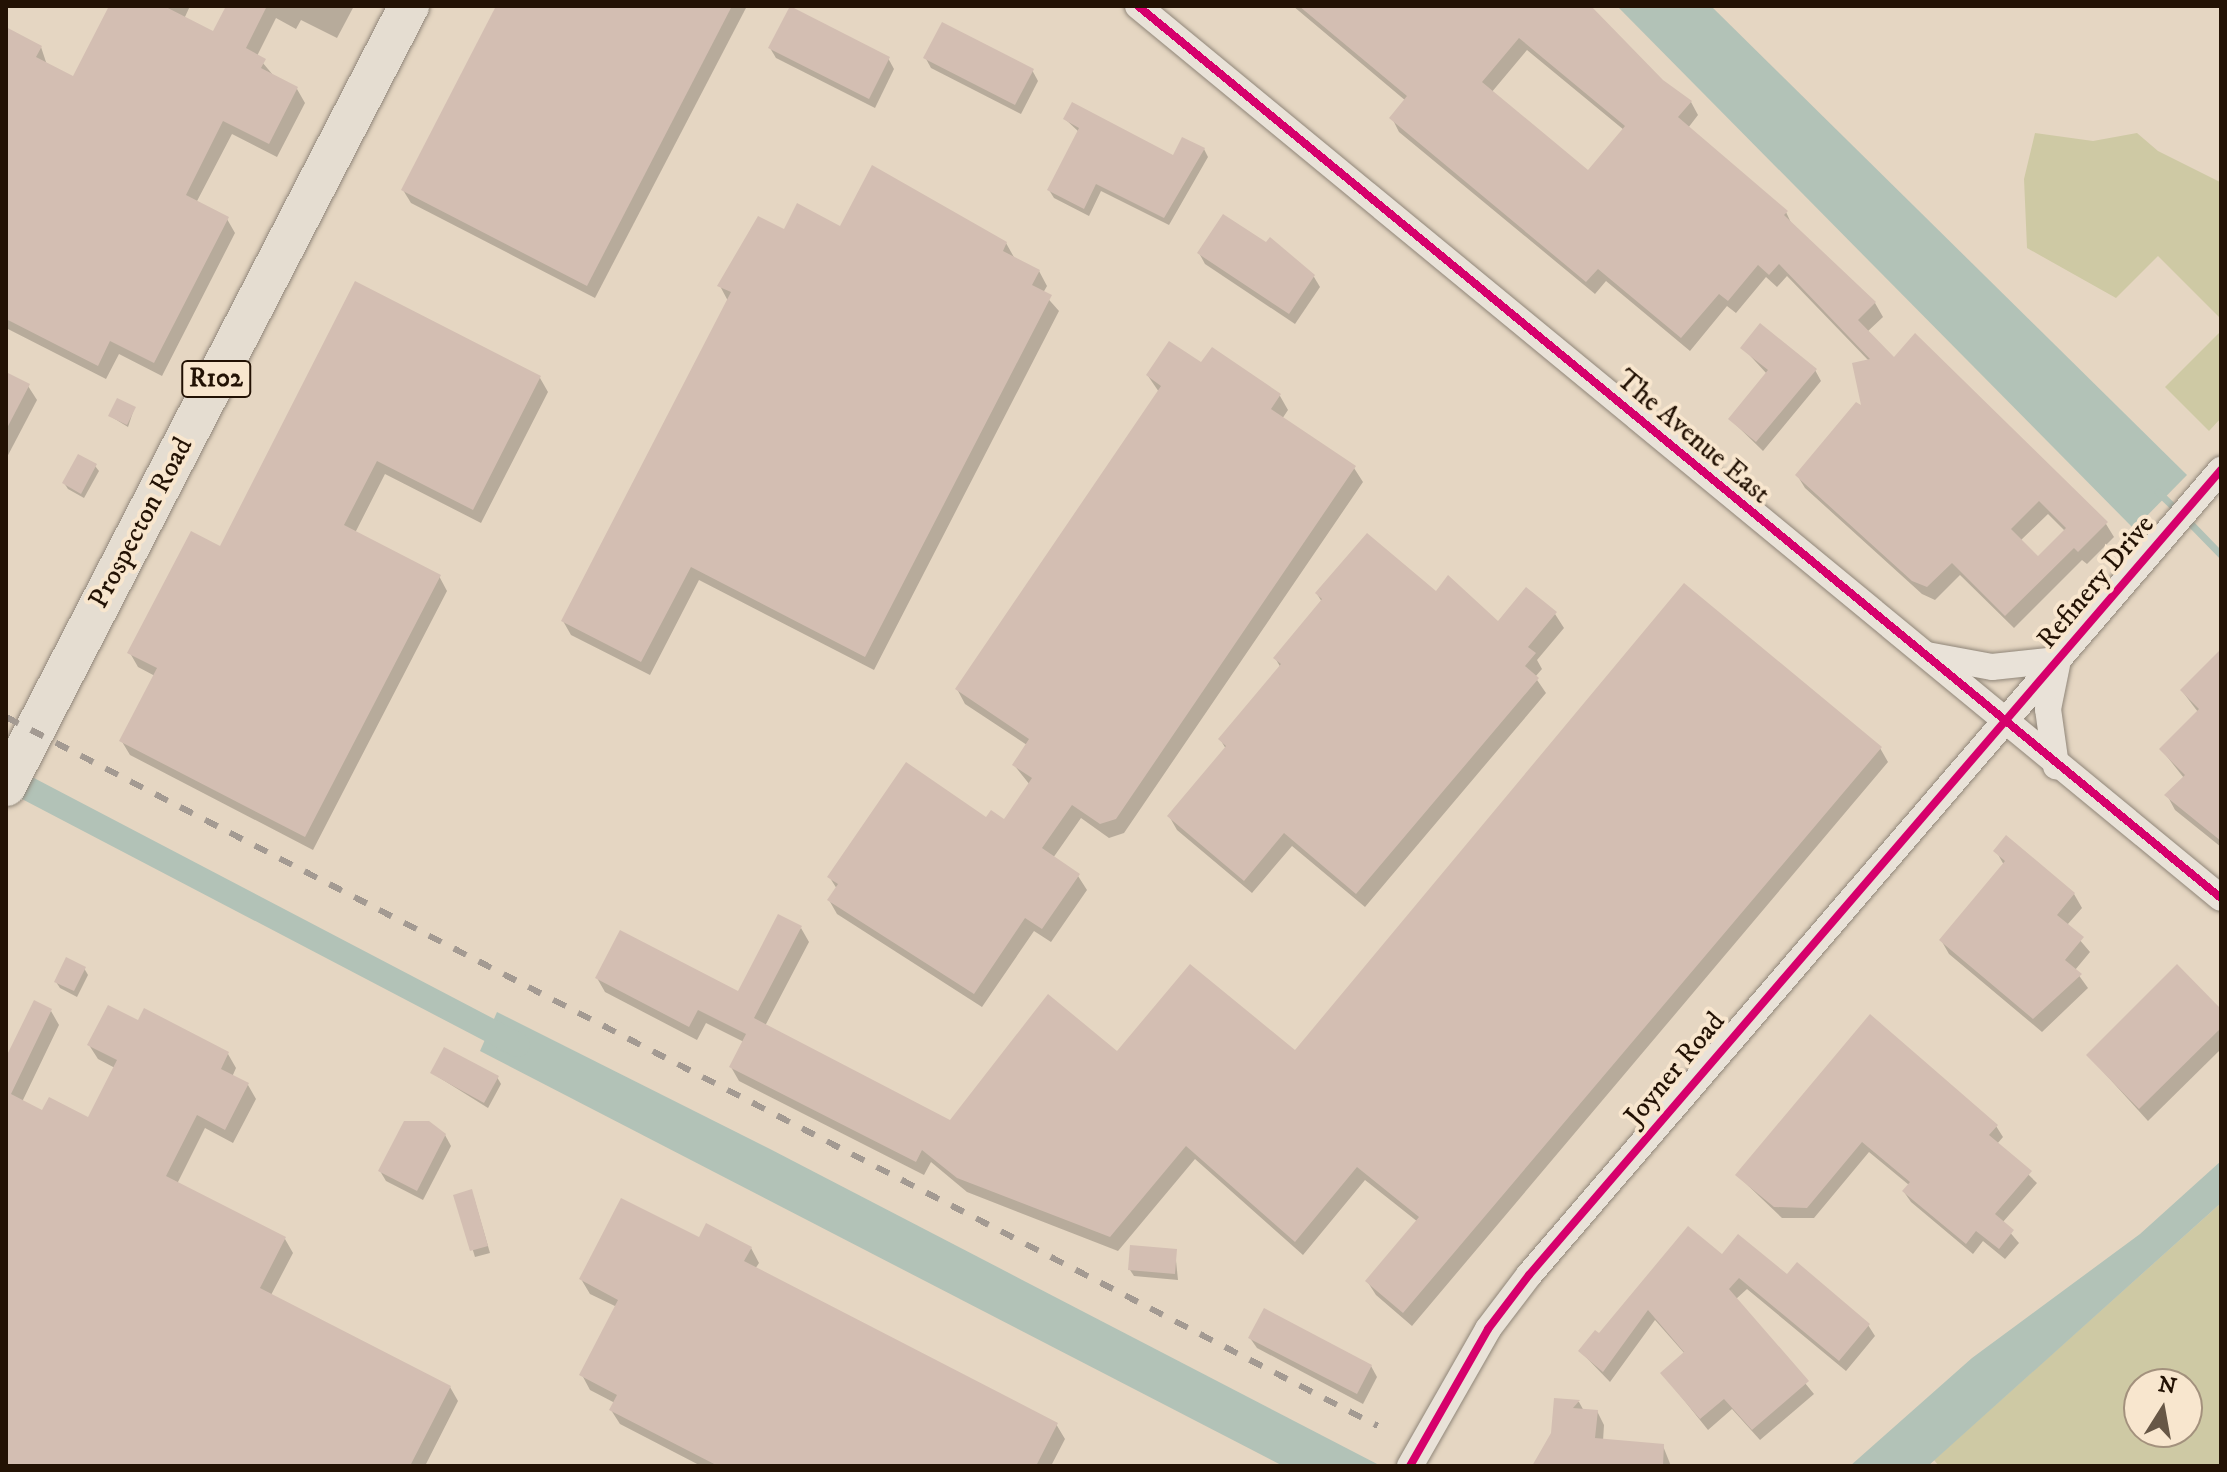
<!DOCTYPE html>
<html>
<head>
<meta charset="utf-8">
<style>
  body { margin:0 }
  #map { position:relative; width:2227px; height:1472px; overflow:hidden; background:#e5d6c2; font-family:"IM FELL DW Pica",serif }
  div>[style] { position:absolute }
  .green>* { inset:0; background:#cec9a4 }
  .water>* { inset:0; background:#b2c2b7 }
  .shadow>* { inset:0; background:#0003 }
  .stream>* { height:7px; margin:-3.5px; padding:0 3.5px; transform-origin:3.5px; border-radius:3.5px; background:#b2c2b7 }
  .canal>* { height:24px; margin:-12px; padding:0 12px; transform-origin:12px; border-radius:12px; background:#b2c2b7 }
  .building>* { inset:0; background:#d3beb2 }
  .roads { filter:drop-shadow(0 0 2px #908679) drop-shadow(0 0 2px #908679) }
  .street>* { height:26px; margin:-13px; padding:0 13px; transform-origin:13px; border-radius:13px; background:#e9e2d8 }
  .primary>* { height:40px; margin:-20px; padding:0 20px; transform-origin:20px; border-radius:20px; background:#e5ddd1 }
  .rail>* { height:6px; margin-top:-3px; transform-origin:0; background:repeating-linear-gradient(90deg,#a39a92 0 14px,transparent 0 28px) }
  .cycleway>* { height:8px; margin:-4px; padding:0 4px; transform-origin:4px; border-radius:4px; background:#d6006c }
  span { translate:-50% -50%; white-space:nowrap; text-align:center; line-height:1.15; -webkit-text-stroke:8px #f8e6ce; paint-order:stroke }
  .shield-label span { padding:2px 6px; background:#f8e6ce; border:2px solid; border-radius:6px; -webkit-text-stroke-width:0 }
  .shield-label { font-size:26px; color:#231204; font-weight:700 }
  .street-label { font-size:28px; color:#231204 }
  .frame { position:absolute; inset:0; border:8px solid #231204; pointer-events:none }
  .north { position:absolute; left:2123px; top:1368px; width:80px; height:80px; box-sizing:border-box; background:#f8e6ce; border:2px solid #a3917d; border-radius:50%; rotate:11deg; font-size:22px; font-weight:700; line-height:32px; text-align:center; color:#231204 }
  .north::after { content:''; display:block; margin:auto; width:28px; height:36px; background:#675746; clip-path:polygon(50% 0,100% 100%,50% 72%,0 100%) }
</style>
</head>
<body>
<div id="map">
  <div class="green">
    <i style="clip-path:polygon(2035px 133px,2093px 141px,2137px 133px,2158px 151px,2220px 182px,2221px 319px,2158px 256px,2116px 298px,2027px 248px,2024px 179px)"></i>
    <i style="clip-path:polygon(2221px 331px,2221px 418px,2209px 431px,2165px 387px)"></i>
    <i style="clip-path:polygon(evenodd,2221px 1203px,2221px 1466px,1939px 1466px,1934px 1460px,2221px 1203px,2139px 1384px,2187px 1384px,2187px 1432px,2139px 1432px,2139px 1384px)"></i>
  </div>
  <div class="water">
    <i style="clip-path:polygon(1617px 6px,1711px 6px,2187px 475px,2134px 529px)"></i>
    <i style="clip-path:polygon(497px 1012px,770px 1149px,1381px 1466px,1283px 1466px,480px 1051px)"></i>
    <i style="clip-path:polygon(2221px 1161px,2221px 1203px,1928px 1466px,1850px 1466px,1972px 1358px,2140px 1234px)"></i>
  </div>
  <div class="shadow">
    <i style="clip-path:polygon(112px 6px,190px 6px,184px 19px,214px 34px,228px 6px,354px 6px,337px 38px,301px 20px,296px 29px,276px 18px,257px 56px,273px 75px,297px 89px,305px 103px,277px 157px,232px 134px,196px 203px,227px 219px,235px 233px,162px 376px,119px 354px,106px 379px,6px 328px,6px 29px,41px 47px,47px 65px,74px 78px)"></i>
    <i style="clip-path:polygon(498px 6px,747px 6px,595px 298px,411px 203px,403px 190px)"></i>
    <i style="clip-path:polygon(evenodd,1293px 6px,1587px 6px,1662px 82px,1691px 102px,1698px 115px,1688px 128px,1786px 212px,1793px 227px,1875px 303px,1883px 317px,1867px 332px,1894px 360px,2106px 524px,2114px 537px,2087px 564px,2082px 560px,2014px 628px,1960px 575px,1935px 600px,1922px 594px,1805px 488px,1797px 475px,1864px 410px,1869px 361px,1787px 276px,1777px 287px,1766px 277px,1736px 313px,1727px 306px,1690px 351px,1606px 281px,1595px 294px,1399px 132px,1392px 118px,1406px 101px,1293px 6px,1527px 50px,1624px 130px,1588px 172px,1491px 93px,1527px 50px,1293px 6px,2048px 514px,2065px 531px,2038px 558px,2020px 541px,2048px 514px)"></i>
    <i style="clip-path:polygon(770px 48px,888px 58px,894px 69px,875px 108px,776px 58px)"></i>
    <i style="clip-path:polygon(925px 57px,1032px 70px,1038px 81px,1021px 114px,931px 68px)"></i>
    <i style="clip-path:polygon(1065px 119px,1174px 158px,1204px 149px,1208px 157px,1169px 225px,1101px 191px,1089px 216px,1054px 198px,1049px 190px,1079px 132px)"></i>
    <i style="clip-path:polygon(841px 228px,1006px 243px,1015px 259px,1039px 271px,1047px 286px,1043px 293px,1059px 311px,874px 670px,699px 580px,650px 675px,571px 635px,563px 621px,728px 301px,720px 286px)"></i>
    <i style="clip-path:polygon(1199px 253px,1314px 277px,1320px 287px,1295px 324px,1205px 264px)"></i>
    <i style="clip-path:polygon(356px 284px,540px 378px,548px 392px,481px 523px,385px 474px,355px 533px,439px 576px,447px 591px,313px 850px,130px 755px,121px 740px,155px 676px,138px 667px,130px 653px,221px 548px)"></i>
    <i style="clip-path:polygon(1743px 348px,1815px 370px,1821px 381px,1763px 451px,1730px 419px,1767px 374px)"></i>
    <i style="clip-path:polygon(1202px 365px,1280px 396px,1288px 410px,1282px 419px,1354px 468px,1363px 482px,1124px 833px,1109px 838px,1081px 818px,1053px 858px,1078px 876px,1087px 890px,1051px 942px,1034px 931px,982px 1007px,837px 914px,829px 900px,837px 889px,830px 878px,986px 820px,1005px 822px,1030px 785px,1014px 765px,1027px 745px,965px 704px,957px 689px,1159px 392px,1148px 376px)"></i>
    <i style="clip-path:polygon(6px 374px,28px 386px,37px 400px,6px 459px)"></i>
    <i style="clip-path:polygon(134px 409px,128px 427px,110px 416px)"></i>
    <i style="clip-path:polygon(95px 466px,99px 471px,84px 498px,68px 489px,64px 483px)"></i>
    <i style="clip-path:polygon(1317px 594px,1436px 594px,1498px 624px,1555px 614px,1564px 628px,1537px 660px,1542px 669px,1535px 677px,1546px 693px,1365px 907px,1292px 846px,1252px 893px,1177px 830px,1169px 816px,1226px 749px,1220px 739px,1281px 668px,1275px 658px,1322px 602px)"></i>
    <i style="clip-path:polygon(2221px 652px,2221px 847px,2175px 810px,2167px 795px,2184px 778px,2161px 749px,2198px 712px,2182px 691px)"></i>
    <i style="clip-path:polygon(1880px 748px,1888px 762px,1412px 1326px,1376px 1295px,1367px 1281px,1418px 1222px,1365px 1180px,1303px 1255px,1195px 1159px,1118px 1251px,967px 1192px,931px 1162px,924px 1175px,739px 1081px,731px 1067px,744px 1042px,706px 1023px,697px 1040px,605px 992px,597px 978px,739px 994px,801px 928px,809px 942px,765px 1026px,951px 1123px,1117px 1054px,1295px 1053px)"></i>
    <i style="clip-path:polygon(1996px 851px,2074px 894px,2082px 908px,2067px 925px,2090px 952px,2075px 970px,2088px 988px,2042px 1032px,1949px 954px,1941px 940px,2004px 865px)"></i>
    <i style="clip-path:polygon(84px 968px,88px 975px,77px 997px,60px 988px,56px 982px)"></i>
    <i style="clip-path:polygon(51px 1011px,59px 1025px,22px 1102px,43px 1113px,89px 1120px,115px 1068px,98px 1059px,89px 1045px,139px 1022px,228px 1054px,236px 1068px,232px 1077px,248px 1085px,256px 1099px,233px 1143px,205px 1128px,177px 1184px,285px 1239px,293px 1253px,271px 1295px,450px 1387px,458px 1401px,425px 1466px,6px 1466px,6px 1060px)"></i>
    <i style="clip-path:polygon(2221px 1012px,2221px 1049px,2148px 1121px,2088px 1055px)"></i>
    <i style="clip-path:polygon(1870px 1017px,1996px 1126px,2003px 1137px,1997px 1144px,2037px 1183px,2002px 1223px,2019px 1243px,2005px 1259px,1983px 1241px,1973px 1254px,1911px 1202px,1904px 1192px,1909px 1185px,1869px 1152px,1814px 1218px,1782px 1218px,1738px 1176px)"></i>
    <i style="clip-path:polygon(432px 1073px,497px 1077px,501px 1084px,488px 1108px)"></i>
    <i style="clip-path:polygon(445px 1135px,451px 1146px,423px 1200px,386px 1181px,380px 1171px)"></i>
    <i style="clip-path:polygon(456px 1196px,474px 1198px,490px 1253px,475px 1257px)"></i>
    <i style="clip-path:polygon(699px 1240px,751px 1248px,759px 1263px,755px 1269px,1056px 1424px,1065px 1439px,1051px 1466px,701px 1466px,620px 1424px,611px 1410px,615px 1403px,590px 1390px,582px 1375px,617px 1307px,590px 1294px,581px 1279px)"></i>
    <i style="clip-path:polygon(1175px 1251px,1178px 1280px,1134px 1276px,1130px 1270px)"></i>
    <i style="clip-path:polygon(1722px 1257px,1787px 1277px,1868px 1325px,1875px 1336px,1846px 1371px,1747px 1289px,1736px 1299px,1814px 1394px,1760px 1440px,1732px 1409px,1708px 1430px,1663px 1374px,1685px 1354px,1655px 1320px,1610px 1382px,1580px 1351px)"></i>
    <i style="clip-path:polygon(1250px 1338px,1371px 1366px,1377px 1377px,1363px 1404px,1257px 1348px)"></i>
    <i style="clip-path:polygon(1556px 1400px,1579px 1402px,1584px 1411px,1597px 1411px,1604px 1425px,1603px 1441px,1663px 1446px,1671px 1466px,1534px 1466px,1553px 1434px)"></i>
  </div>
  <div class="stream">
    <i style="left:2158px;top:492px;width:28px;rotate:44deg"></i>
    <i style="left:2187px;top:520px;width:49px;rotate:45.8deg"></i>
  </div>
  <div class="canal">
    <i style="left:6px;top:777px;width:578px;rotate:27.63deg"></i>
  </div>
  <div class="building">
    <i style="clip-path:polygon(109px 6px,164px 6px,213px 31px,226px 6px,267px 6px,246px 48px,266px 59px,261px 68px,298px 87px,269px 144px,223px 121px,186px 195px,229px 217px,154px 363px,110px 341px,98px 366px,6px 319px,6px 27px,42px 46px,36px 57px,73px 76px)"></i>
    <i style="clip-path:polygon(496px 6px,732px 6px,587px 286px,401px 190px)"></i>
    <i style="clip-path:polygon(790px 6px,890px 57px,869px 99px,768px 48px)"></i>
    <i style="clip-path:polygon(evenodd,1299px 6px,1591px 6px,1663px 80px,1692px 101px,1678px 117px,1788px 211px,1784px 215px,1876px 302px,1858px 320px,1894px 357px,1915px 333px,2108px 522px,2078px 552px,2074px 548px,2005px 616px,1952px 563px,1927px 587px,1912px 581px,1795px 475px,1856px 402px,1861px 405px,1852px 363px,1870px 359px,1779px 264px,1769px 275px,1758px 265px,1728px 301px,1719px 294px,1681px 338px,1598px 269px,1586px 282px,1389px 118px,1407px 96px,1299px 6px,1519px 38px,1625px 126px,1588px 170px,1482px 82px,1519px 38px,1299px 6px,2039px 501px,2066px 528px,2038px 556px,2011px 529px,2039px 501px)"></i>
    <i style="clip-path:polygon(942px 22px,1034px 69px,1015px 105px,923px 58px)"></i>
    <i style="clip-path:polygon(1072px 102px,1173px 155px,1182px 137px,1205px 148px,1164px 218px,1096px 184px,1084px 209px,1047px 190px,1079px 128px,1063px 119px)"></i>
    <i style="clip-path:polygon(872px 165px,1007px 242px,1003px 251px,1040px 270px,1032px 285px,1052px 295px,865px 657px,691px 567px,641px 662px,561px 621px,731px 292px,717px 286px,758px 216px,784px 229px,797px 203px,840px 226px)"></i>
    <i style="clip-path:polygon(1223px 214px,1266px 242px,1270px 237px,1315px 275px,1289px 314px,1197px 253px)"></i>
    <i style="clip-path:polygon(355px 281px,541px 376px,473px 510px,377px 461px,344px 525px,441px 575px,305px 837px,119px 741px,157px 668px,127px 653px,191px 531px,220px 546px)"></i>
    <i style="clip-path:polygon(1760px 323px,1817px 369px,1756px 442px,1728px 419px,1768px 370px,1740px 348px)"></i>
    <i style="clip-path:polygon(1169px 341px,1201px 362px,1212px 347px,1281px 394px,1271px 409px,1356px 466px,1116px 819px,1100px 824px,1072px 805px,1042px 848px,1080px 874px,1042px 929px,1025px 918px,974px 994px,827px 900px,838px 884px,827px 877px,906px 762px,986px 817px,991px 810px,1004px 819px,1032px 778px,1012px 765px,1029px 739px,955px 689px,1161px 386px,1146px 375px)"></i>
    <i style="clip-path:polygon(6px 372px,30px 384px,6px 430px)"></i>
    <i style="clip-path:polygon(117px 398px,136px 407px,127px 425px,108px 416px)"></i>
    <i style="clip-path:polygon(78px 454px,97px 464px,81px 494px,62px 483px)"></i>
    <i style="clip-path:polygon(1367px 533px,1436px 591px,1448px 575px,1498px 621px,1526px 587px,1557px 612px,1528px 647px,1536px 653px,1525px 666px,1539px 678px,1356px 894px,1284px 833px,1244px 881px,1167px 816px,1226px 746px,1218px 739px,1281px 664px,1273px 658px,1322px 599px,1315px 593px)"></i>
    <i style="clip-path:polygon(1684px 583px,1882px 747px,1403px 1313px,1365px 1281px,1419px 1217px,1357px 1167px,1295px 1242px,1186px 1146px,1110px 1237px,957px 1178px,922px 1150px,916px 1162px,729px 1067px,746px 1034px,698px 1010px,689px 1027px,595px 978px,620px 930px,738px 991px,778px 914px,802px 926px,754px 1018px,950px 1120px,1048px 994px,1117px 1051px,1190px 964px,1295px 1050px)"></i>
    <i style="clip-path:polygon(2221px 649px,2221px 841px,2164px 795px,2185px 775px,2159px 749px,2199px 709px,2180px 690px)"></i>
    <i style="clip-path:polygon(2006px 835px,2075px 893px,2057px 915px,2084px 937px,2065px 960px,2082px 974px,2033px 1019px,1939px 940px,2005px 861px,1993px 851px)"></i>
    <i style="clip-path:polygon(66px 957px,86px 967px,74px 991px,54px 982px)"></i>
    <i style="clip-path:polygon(2177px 964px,2221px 1009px,2221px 1028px,2139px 1109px,2086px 1055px)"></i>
    <i style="clip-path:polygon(34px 1000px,52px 1009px,11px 1094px,42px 1110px,49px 1097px,88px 1117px,117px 1060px,87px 1045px,108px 1005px,138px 1020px,144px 1008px,229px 1052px,221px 1069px,249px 1083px,225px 1130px,197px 1115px,166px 1176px,286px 1237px,260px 1288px,451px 1386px,410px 1466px,6px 1466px,6px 1057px)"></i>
    <i style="clip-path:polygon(1870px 1014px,1998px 1125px,1989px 1135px,2032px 1171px,1995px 1214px,2014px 1230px,1999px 1249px,1976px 1231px,1966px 1244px,1902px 1191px,1910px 1182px,1862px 1142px,1807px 1208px,1774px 1207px,1735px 1175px)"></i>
    <i style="clip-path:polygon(444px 1047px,499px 1076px,484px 1103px,430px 1073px)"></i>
    <i style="clip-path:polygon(404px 1121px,429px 1121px,446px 1134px,417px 1191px,378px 1171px)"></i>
    <i style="clip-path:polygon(472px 1189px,488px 1246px,470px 1251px,453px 1195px)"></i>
    <i style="clip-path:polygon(621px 1198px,699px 1237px,706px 1223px,752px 1247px,744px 1261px,1058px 1423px,1036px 1466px,718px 1466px,609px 1410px,617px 1395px,579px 1375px,618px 1300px,579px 1279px)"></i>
    <i style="clip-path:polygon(1688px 1226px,1722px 1254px,1738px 1234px,1787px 1274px,1797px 1262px,1870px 1324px,1839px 1361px,1739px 1278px,1729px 1289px,1809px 1381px,1752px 1430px,1724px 1399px,1700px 1419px,1660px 1373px,1684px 1352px,1648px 1310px,1603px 1372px,1578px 1351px,1595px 1330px,1599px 1333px)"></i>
    <i style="clip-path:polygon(1130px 1245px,1177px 1249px,1175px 1274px,1128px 1270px)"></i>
    <i style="clip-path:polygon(1264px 1308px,1372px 1365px,1357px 1394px,1248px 1338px)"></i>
    <i style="clip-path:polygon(1554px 1398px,1580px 1400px,1573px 1408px,1598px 1410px,1595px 1438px,1664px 1444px,1663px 1466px,1532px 1466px,1551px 1433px)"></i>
  </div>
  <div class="roads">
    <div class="street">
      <i style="left:1138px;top:6px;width:1403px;rotate:39.48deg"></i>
      <i style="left:1927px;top:655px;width:66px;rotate:10.5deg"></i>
      <i style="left:1992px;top:667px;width:66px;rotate:-6.1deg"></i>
      <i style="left:2058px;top:660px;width:50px;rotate:101.5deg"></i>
      <i style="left:2048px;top:709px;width:58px;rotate:82deg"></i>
      <i style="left:1410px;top:1466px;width:158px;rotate:-60.3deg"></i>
      <i style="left:1488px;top:1329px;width:68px;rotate:-52.8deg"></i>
      <i style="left:1529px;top:1275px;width:1062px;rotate:-49.32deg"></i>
    </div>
    <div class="primary">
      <i style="left:6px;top:786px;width:878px;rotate:-62.68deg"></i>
    </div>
  </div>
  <div class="rail">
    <i style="left:6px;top:717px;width:1544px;rotate:27.33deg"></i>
  </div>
  <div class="cycleway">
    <i style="left:1138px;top:6px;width:1403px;rotate:39.48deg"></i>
    <i style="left:1410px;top:1466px;width:158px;rotate:-60.3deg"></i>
    <i style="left:1488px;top:1329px;width:68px;rotate:-52.8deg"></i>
    <i style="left:1529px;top:1275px;width:1062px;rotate:-49.32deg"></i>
  </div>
  <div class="shield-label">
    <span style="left:216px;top:379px">R102</span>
  </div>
  <div class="street-label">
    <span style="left:1693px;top:437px;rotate:40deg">The Avenue East</span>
    <span style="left:141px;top:523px;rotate:-62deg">Prospecton Road</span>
    <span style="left:2096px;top:582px;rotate:-50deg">Refinery Drive</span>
    <span style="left:1675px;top:1069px;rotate:-50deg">Joyner Road</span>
  </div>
  <div class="frame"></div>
  <div class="north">N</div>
</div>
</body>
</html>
